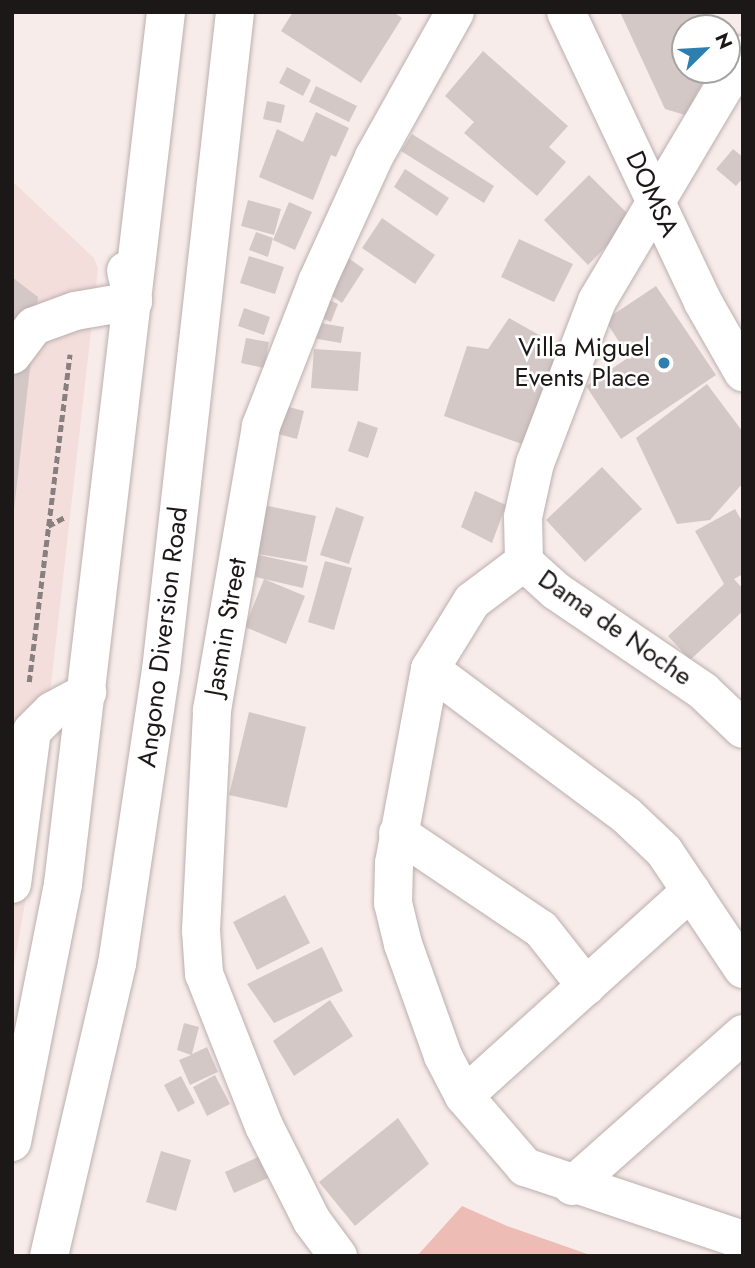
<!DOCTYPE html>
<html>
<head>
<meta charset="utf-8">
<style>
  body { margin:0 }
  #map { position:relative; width:755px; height:1268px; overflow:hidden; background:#f8ecea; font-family:Jost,sans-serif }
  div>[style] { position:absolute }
  .built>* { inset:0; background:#f3dedb }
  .green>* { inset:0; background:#ecbcb5 }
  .building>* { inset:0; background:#d4c8c7 }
  .path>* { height:4.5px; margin-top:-2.25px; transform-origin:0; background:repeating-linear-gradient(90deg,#88807e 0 7px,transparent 0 10.5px) }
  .roads { filter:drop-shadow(0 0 2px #bbafae) drop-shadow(0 0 2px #bbafae) }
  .minor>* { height:38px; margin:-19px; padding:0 19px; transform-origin:19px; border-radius:19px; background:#fff }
  .major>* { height:38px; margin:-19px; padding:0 19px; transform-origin:19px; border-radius:19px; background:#fff }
  .dots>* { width:19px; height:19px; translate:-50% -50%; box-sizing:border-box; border:4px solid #fff; border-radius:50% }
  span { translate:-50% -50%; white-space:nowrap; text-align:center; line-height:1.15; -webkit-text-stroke:5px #fff; paint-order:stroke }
  .street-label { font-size:26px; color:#1c1817 }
  .poi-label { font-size:26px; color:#1c1817 }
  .right { translate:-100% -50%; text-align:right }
  .frame { position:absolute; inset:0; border:14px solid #1c1817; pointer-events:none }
  .north { position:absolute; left:671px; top:14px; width:70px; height:70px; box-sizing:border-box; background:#fff; border:2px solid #a4a3a2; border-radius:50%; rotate:66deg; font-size:19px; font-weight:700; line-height:28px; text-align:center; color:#1c1817 }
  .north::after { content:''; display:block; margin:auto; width:24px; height:32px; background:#2c7faf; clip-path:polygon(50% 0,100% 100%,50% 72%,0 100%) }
</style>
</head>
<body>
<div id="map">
  <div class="built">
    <i style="clip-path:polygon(12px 181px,94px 258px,98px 269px,29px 880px,12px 977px)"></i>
  </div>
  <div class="green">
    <i style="clip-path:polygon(462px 1206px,507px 1226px,593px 1256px,417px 1256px)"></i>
  </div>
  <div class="building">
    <i style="clip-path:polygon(293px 12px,393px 12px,402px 18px,361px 83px,281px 31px)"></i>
    <i style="clip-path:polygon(620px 12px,706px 12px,698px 28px,685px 28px,685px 70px,710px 70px,685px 115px,665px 109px)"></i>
    <i style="clip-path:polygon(483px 51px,568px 126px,549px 147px,566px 162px,537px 196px,464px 133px,474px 122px,445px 96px)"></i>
    <i style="clip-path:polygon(287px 67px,311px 80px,303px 96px,279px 83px)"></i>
    <i style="clip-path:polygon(316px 86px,357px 106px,349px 122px,309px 102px)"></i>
    <i style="clip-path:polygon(267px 101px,285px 105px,281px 123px,263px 119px)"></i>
    <i style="clip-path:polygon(316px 112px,349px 128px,336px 157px,331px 155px,313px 200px,259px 177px,277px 129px,303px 142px)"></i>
    <i style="clip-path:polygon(412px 134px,494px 186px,484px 203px,401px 151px)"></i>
    <i style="clip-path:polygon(733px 149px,743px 157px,743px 178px,736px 186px,716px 169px)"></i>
    <i style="clip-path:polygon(405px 169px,449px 198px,437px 216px,394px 187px)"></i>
    <i style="clip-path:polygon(589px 175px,633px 219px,588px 265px,544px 220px)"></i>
    <i style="clip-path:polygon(248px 200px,281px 209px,274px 235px,241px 226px)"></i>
    <i style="clip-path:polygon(289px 202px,312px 212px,295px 250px,273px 240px)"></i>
    <i style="clip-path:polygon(382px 218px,435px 255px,415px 284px,362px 248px)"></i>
    <i style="clip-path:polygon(256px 232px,273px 238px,268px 257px,249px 250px)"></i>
    <i style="clip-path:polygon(519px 239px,573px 264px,554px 302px,501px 277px)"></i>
    <i style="clip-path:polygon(341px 253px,364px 269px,342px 303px,319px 287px)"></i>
    <i style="clip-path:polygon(249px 256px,284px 267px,275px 294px,240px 283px)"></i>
    <i style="clip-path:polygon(12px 277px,38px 297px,14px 510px,12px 510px)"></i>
    <i style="clip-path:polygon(656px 286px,716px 375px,621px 439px,586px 386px,653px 341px,649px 335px,625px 351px,605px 320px)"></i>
    <i style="clip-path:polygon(317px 295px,338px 304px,331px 322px,310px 313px)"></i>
    <i style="clip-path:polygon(244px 308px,270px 317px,264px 335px,238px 326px)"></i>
    <i style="clip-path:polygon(509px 318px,571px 353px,530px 447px,444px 416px,467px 346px,488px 349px)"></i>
    <i style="clip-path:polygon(308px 321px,344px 327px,341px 343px,306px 337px)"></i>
    <i style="clip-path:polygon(246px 338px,269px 342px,264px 368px,241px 363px)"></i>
    <i style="clip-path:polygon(314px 349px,361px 352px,358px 391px,311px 388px)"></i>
    <i style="clip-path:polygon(707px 384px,743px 432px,743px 483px,710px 520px,677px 524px,636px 438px)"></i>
    <i style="clip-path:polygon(277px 404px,304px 411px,297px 439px,270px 432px)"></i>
    <i style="clip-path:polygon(358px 421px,378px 428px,368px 458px,348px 451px)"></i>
    <i style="clip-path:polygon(602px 467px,642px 509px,585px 562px,546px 520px)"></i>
    <i style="clip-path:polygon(475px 491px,506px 505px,492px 543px,461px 527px)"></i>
    <i style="clip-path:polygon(254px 503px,316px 516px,306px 562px,251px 553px,308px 566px,303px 588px,264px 579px,305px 596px,286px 644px,245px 627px,264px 579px,238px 573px)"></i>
    <i style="clip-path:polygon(336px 507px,364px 517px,349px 564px,320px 555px)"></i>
    <i style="clip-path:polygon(735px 509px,743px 523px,743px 574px,734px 579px,743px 589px,743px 611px,690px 660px,668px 636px,724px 584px,695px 531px)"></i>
    <i style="clip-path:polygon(325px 561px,352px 568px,334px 630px,308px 622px)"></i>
    <i style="clip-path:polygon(249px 712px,306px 727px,287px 808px,229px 795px)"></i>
    <i style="clip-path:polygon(285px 895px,310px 943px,257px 970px,233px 922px)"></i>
    <i style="clip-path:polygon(322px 947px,343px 991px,274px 1023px,247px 984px)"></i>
    <i style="clip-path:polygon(330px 1000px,353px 1036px,294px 1076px,273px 1041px)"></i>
    <i style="clip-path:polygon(184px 1023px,199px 1027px,192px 1054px,207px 1047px,218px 1072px,190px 1085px,179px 1060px,191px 1055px,177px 1050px)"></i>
    <i style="clip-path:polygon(215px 1075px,230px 1104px,207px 1116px,193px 1087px)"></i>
    <i style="clip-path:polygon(181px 1076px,195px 1103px,178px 1112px,164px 1085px)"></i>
    <i style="clip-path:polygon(398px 1118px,429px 1164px,355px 1226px,319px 1182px)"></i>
    <i style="clip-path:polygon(161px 1151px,191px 1160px,176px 1211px,146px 1202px)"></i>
    <i style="clip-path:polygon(258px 1157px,268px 1178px,234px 1193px,225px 1172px)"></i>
  </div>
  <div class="path">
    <i style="left:48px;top:526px;width:19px;rotate:-28deg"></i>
    <i style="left:29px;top:682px;width:330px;rotate:-82.9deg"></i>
  </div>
  <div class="roads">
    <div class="minor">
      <i style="left:743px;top:55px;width:286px;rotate:120.7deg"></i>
      <i style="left:597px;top:301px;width:173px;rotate:110.9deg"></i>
      <i style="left:535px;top:463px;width:55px;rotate:102.5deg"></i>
      <i style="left:523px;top:517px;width:45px;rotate:88.7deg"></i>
      <i style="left:524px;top:562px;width:43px;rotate:42.2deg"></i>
      <i style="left:556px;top:591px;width:178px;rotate:34.2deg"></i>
      <i style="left:703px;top:691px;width:55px;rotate:43.5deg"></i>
      <i style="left:12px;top:355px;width:36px;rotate:-53deg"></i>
      <i style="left:34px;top:326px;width:44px;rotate:-20.1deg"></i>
      <i style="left:75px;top:311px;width:59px;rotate:-9.8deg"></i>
      <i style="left:133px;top:301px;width:31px;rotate:-103deg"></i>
      <i style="left:524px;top:562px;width:65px;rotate:143.1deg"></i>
      <i style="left:472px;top:601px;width:80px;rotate:121.7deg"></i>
      <i style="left:430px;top:669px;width:197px;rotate:100.5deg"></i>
      <i style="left:394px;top:863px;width:40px;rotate:91.4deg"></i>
      <i style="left:393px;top:903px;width:42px;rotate:76.3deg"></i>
      <i style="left:403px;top:944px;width:119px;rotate:70.3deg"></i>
      <i style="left:443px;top:1056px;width:45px;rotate:62.3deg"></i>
      <i style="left:464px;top:1096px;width:94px;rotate:49.3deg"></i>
      <i style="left:525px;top:1167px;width:230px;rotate:18.5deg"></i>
      <i style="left:430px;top:669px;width:244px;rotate:36.7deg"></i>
      <i style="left:626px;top:815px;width:52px;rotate:43.5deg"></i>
      <i style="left:664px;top:851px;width:142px;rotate:56.2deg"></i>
      <i style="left:398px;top:833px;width:172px;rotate:33.9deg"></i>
      <i style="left:541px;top:929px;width:73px;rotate:51.7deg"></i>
      <i style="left:12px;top:884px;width:154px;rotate:-82.6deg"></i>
      <i style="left:32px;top:731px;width:28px;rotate:-45deg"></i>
      <i style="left:52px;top:711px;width:40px;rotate:-28deg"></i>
      <i style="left:464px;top:1096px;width:306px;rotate:-42.1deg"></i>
      <i style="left:572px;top:1186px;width:229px;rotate:-41.6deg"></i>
      <i style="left:338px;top:1256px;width:44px;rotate:-126.6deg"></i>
      <i style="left:312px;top:1221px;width:106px;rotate:-116.8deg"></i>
      <i style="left:264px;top:1126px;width:163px;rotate:-111.5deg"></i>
      <i style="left:204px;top:974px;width:44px;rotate:-93.9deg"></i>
      <i style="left:201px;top:930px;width:220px;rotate:-87.1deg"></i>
      <i style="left:212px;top:710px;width:288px;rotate:-80.2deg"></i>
      <i style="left:261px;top:426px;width:155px;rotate:-68.7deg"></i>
      <i style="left:317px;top:282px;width:137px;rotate:-65.5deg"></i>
      <i style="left:374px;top:157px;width:166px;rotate:-60.8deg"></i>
    </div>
    <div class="major">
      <i style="left:566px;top:12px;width:321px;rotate:64.7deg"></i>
      <i style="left:703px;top:302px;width:81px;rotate:60.3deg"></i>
      <i style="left:12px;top:1142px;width:263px;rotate:-78.8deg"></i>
      <i style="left:63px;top:884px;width:878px;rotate:-83.26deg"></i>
      <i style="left:49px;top:1256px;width:300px;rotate:-76.9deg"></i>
      <i style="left:117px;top:964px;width:297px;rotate:-81.5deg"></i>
      <i style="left:161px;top:670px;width:662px;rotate:-83.58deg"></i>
    </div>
  </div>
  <div class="dots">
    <i style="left:664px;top:363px;background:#2c7faf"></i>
  </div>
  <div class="street-label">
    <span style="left:652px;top:194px;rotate:65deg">DOMSA</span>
    <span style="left:226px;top:627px;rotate:-80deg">Jasmin Street</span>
    <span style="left:615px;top:628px;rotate:35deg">Dama de Noche</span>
    <span style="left:163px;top:637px;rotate:-83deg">Angono Diversion Road</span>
  </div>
  <div class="poi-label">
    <span class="right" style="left:650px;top:363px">Villa Miguel<br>Events Place</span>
  </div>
  <div class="frame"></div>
  <div class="north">N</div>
</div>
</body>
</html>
